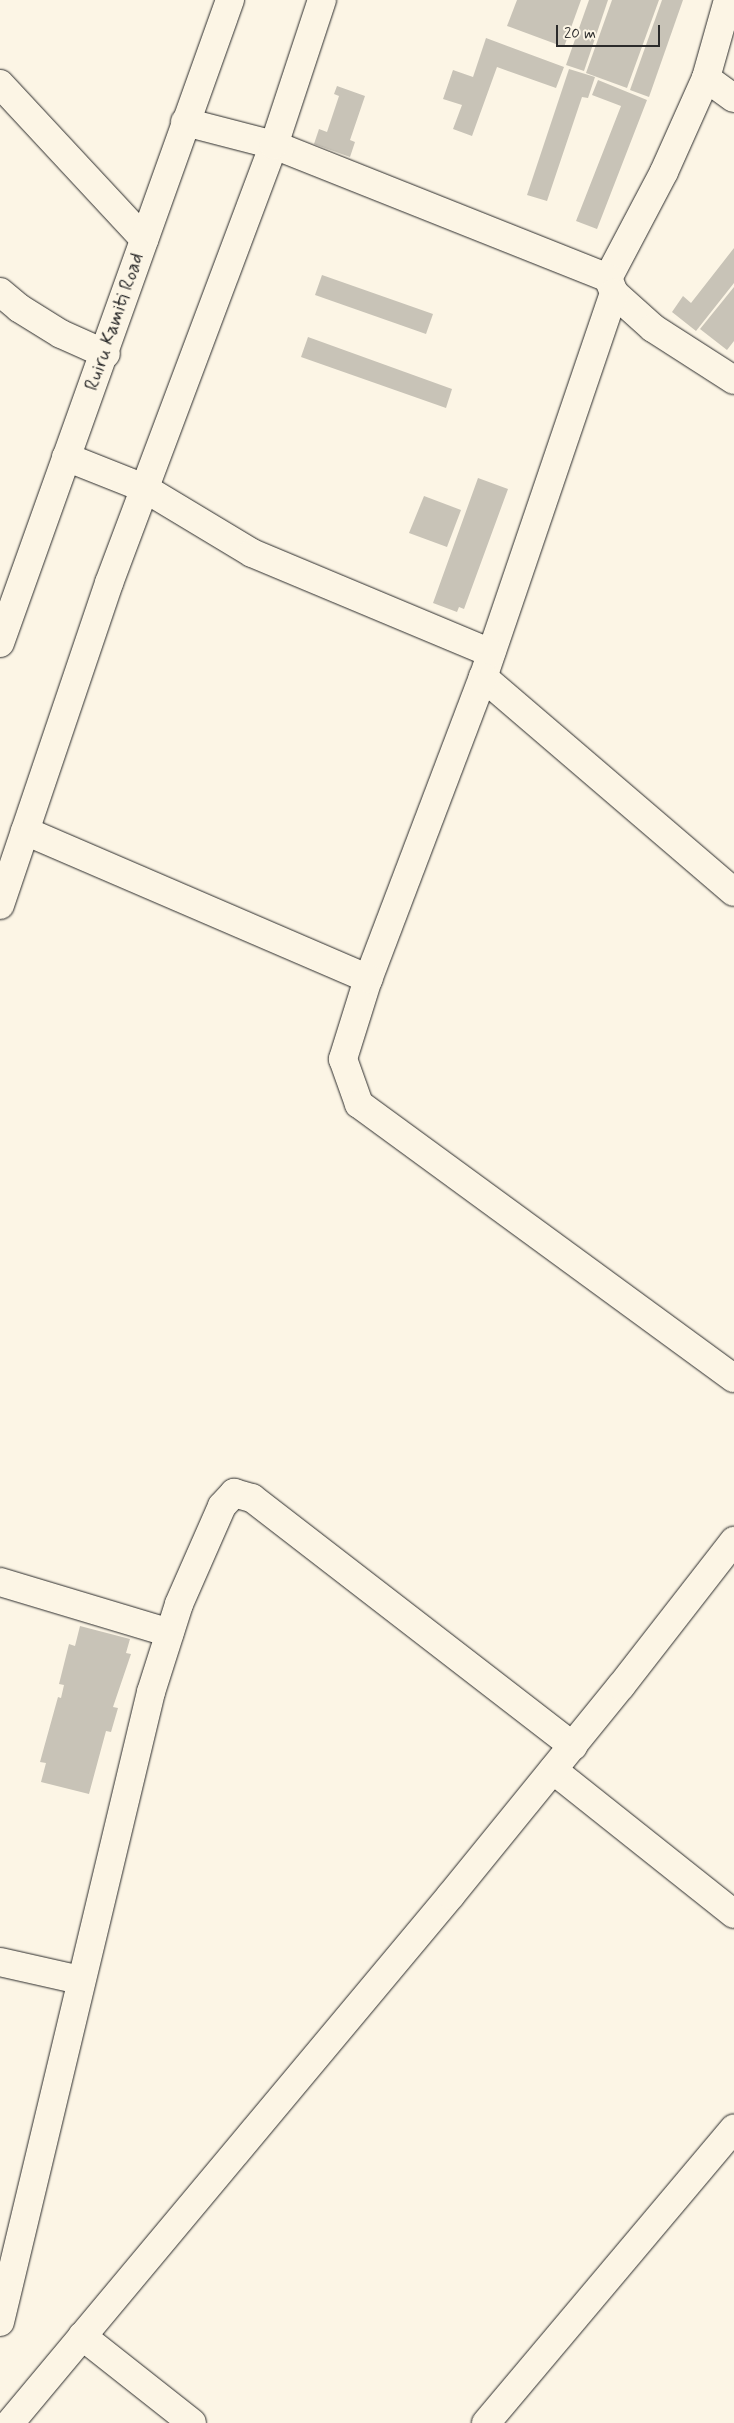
<!DOCTYPE html>
<html>
<head>
<meta charset="utf-8">
<style>
  body { margin:0 }
  #map { position:relative; width:734px; height:2423px; overflow:hidden; background:#fcf5e5; font-family:Mynerve,sans-serif }
  div>[style] { position:absolute }
  .building>* { inset:0; background:#c8c3b7 }
  .roads { filter:drop-shadow(0 0 1px #2b2b2b) drop-shadow(0 0 1px #2b2b2b) }
  .minor>* { height:28px; margin:-14px; padding:0 14px; transform-origin:14px; border-radius:14px; background:#fcf5e5 }
  .major>* { height:28px; margin:-14px; padding:0 14px; transform-origin:14px; border-radius:14px; background:#fcf5e5 }
  span { translate:-50% -50%; white-space:nowrap; text-align:center; line-height:1.15; -webkit-text-stroke:5px #fcf5e5; paint-order:stroke }
  .street-label { font-size:19px; color:#2b2b2b }
  .scale { position:absolute; left:556px; top:25px; width:104px; height:22px; box-sizing:border-box; border:2px solid #2b2b2b; border-top:0; padding-left:6px; font-size:15px; line-height:18px; white-space:nowrap; color:#2b2b2b; -webkit-text-stroke:4px #fcf5e5; paint-order:stroke }
</style>
</head>
<body>
<div id="map">
  <div class="building">
    <i style="clip-path:polygon(517px 0,581px 0,564px 47px,507px 26px)"></i>
    <i style="clip-path:polygon(589px 0,608px 0,584px 71px,566px 65px)"></i>
    <i style="clip-path:polygon(612px 0,659px 0,627px 88px,586px 73px)"></i>
    <i style="clip-path:polygon(662px 0,683px 0,649px 97px,630px 90px)"></i>
    <i style="clip-path:polygon(486px 38px,564px 67px,556px 88px,497px 67px,472px 136px,453px 129px,462px 105px,443px 99px,453px 70px,473px 77px)"></i>
    <i style="clip-path:polygon(569px 69px,595px 77px,588px 98px,582px 97px,547px 201px,527px 195px)"></i>
    <i style="clip-path:polygon(598px 80px,647px 100px,597px 229px,576px 221px,621px 106px,592px 95px)"></i>
    <i style="clip-path:polygon(337px 86px,365px 96px,350px 140px,355px 142px,350px 157px,314px 144px,319px 129px,327px 132px,339px 96px,334px 94px)"></i>
    <i style="clip-path:polygon(734px 248px,734px 283px,696px 331px,672px 312px,683px 296px,691px 303px)"></i>
    <i style="clip-path:polygon(322px 275px,433px 314px,426px 334px,315px 295px)"></i>
    <i style="clip-path:polygon(734px 287px,734px 341px,727px 350px,700px 329px)"></i>
    <i style="clip-path:polygon(308px 337px,452px 389px,446px 408px,301px 357px)"></i>
    <i style="clip-path:polygon(478px 478px,508px 489px,464px 609px,459px 607px,457px 612px,433px 603px)"></i>
    <i style="clip-path:polygon(424px 496px,461px 510px,447px 547px,409px 533px)"></i>
    <i style="clip-path:polygon(80px 1626px,130px 1639px,126px 1653px,131px 1654px,113px 1707px,118px 1708px,111px 1732px,106px 1731px,89px 1794px,41px 1782px,46px 1763px,40px 1762px,58px 1697px,61px 1698px,64px 1685px,59px 1684px,69px 1644px,75px 1646px)"></i>
  </div>
  <div class="roads">
    <div class="minor">
      <i style="left:728px;top:0;width:81px;rotate:105.8deg"></i>
      <i style="left:706px;top:78px;width:103px;rotate:114.1deg"></i>
      <i style="left:664px;top:172px;width:120px;rotate:117.8deg"></i>
      <i style="left:608px;top:278px;width:16px;rotate:68deg"></i>
      <i style="left:614px;top:293px;width:52px;rotate:41.9deg"></i>
      <i style="left:653px;top:328px;width:96px;rotate:32.7deg"></i>
      <i style="left:706px;top:78px;width:34px;rotate:36deg"></i>
      <i style="left:0;top:84px;width:212px;rotate:47.1deg"></i>
      <i style="left:185px;top:122px;width:92px;rotate:14.5deg"></i>
      <i style="left:274px;top:145px;width:360px;rotate:21.7deg"></i>
      <i style="left:0;top:292px;width:25px;rotate:40deg"></i>
      <i style="left:19px;top:308px;width:49px;rotate:31.8deg"></i>
      <i style="left:61px;top:334px;width:49px;rotate:24deg"></i>
      <i style="left:614px;top:293px;width:406px;rotate:108.8deg"></i>
      <i style="left:483px;top:677px;width:330px;rotate:40.6deg"></i>
      <i style="left:66px;top:457px;width:84px;rotate:21.7deg"></i>
      <i style="left:144px;top:488px;width:126px;rotate:31deg"></i>
      <i style="left:252px;top:553px;width:259px;rotate:22.7deg"></i>
      <i style="left:483px;top:677px;width:323px;rotate:110.8deg"></i>
      <i style="left:368px;top:979px;width:84px;rotate:107.4deg"></i>
      <i style="left:343px;top:1059px;width:48px;rotate:70.4deg"></i>
      <i style="left:359px;top:1104px;width:464px;rotate:36.2deg"></i>
      <i style="left:25px;top:831px;width:374px;rotate:23.3deg"></i>
      <i style="left:0;top:905px;width:340px;rotate:-71.3deg"></i>
      <i style="left:109px;top:583px;width:468px;rotate:-69.4deg"></i>
      <i style="left:274px;top:145px;width:153px;rotate:-71.7deg"></i>
      <i style="left:0;top:1582px;width:177px;rotate:16.7deg"></i>
      <i style="left:553px;top:1770px;width:231px;rotate:38.5deg"></i>
      <i style="left:0;top:1962px;width:82px;rotate:12.7deg"></i>
      <i style="left:0;top:2322px;width:648px;rotate:-76.52deg"></i>
      <i style="left:151px;top:1692px;width:92px;rotate:-72.3deg"></i>
      <i style="left:179px;top:1604px;width:107px;rotate:-66.3deg"></i>
      <i style="left:222px;top:1506px;width:18px;rotate:-47deg"></i>
      <i style="left:234px;top:1493px;width:19px;rotate:16deg"></i>
      <i style="left:252px;top:1498px;width:406px;rotate:37.7deg"></i>
      <i style="left:82px;top:2336px;width:140px;rotate:38.3deg"></i>
      <i style="left:10px;top:2423px;width:688px;rotate:-50.13deg"></i>
      <i style="left:451px;top:1895px;width:269px;rotate:-50.9deg"></i>
      <i style="left:621px;top:1686px;width:184px;rotate:-52.1deg"></i>
      <i style="left:486px;top:2423px;width:385px;rotate:-49.9deg"></i>
    </div>
    <div class="major">
      <i style="left:0;top:643px;width:683px;rotate:-70.32deg"></i>
    </div>
  </div>
  <div class="street-label">
    <span style="left:115px;top:322px;rotate:-71deg">Ruiru Kamiti Road</span>
  </div>
  <div class="scale">20 m</div>
</div>
</body>
</html>
